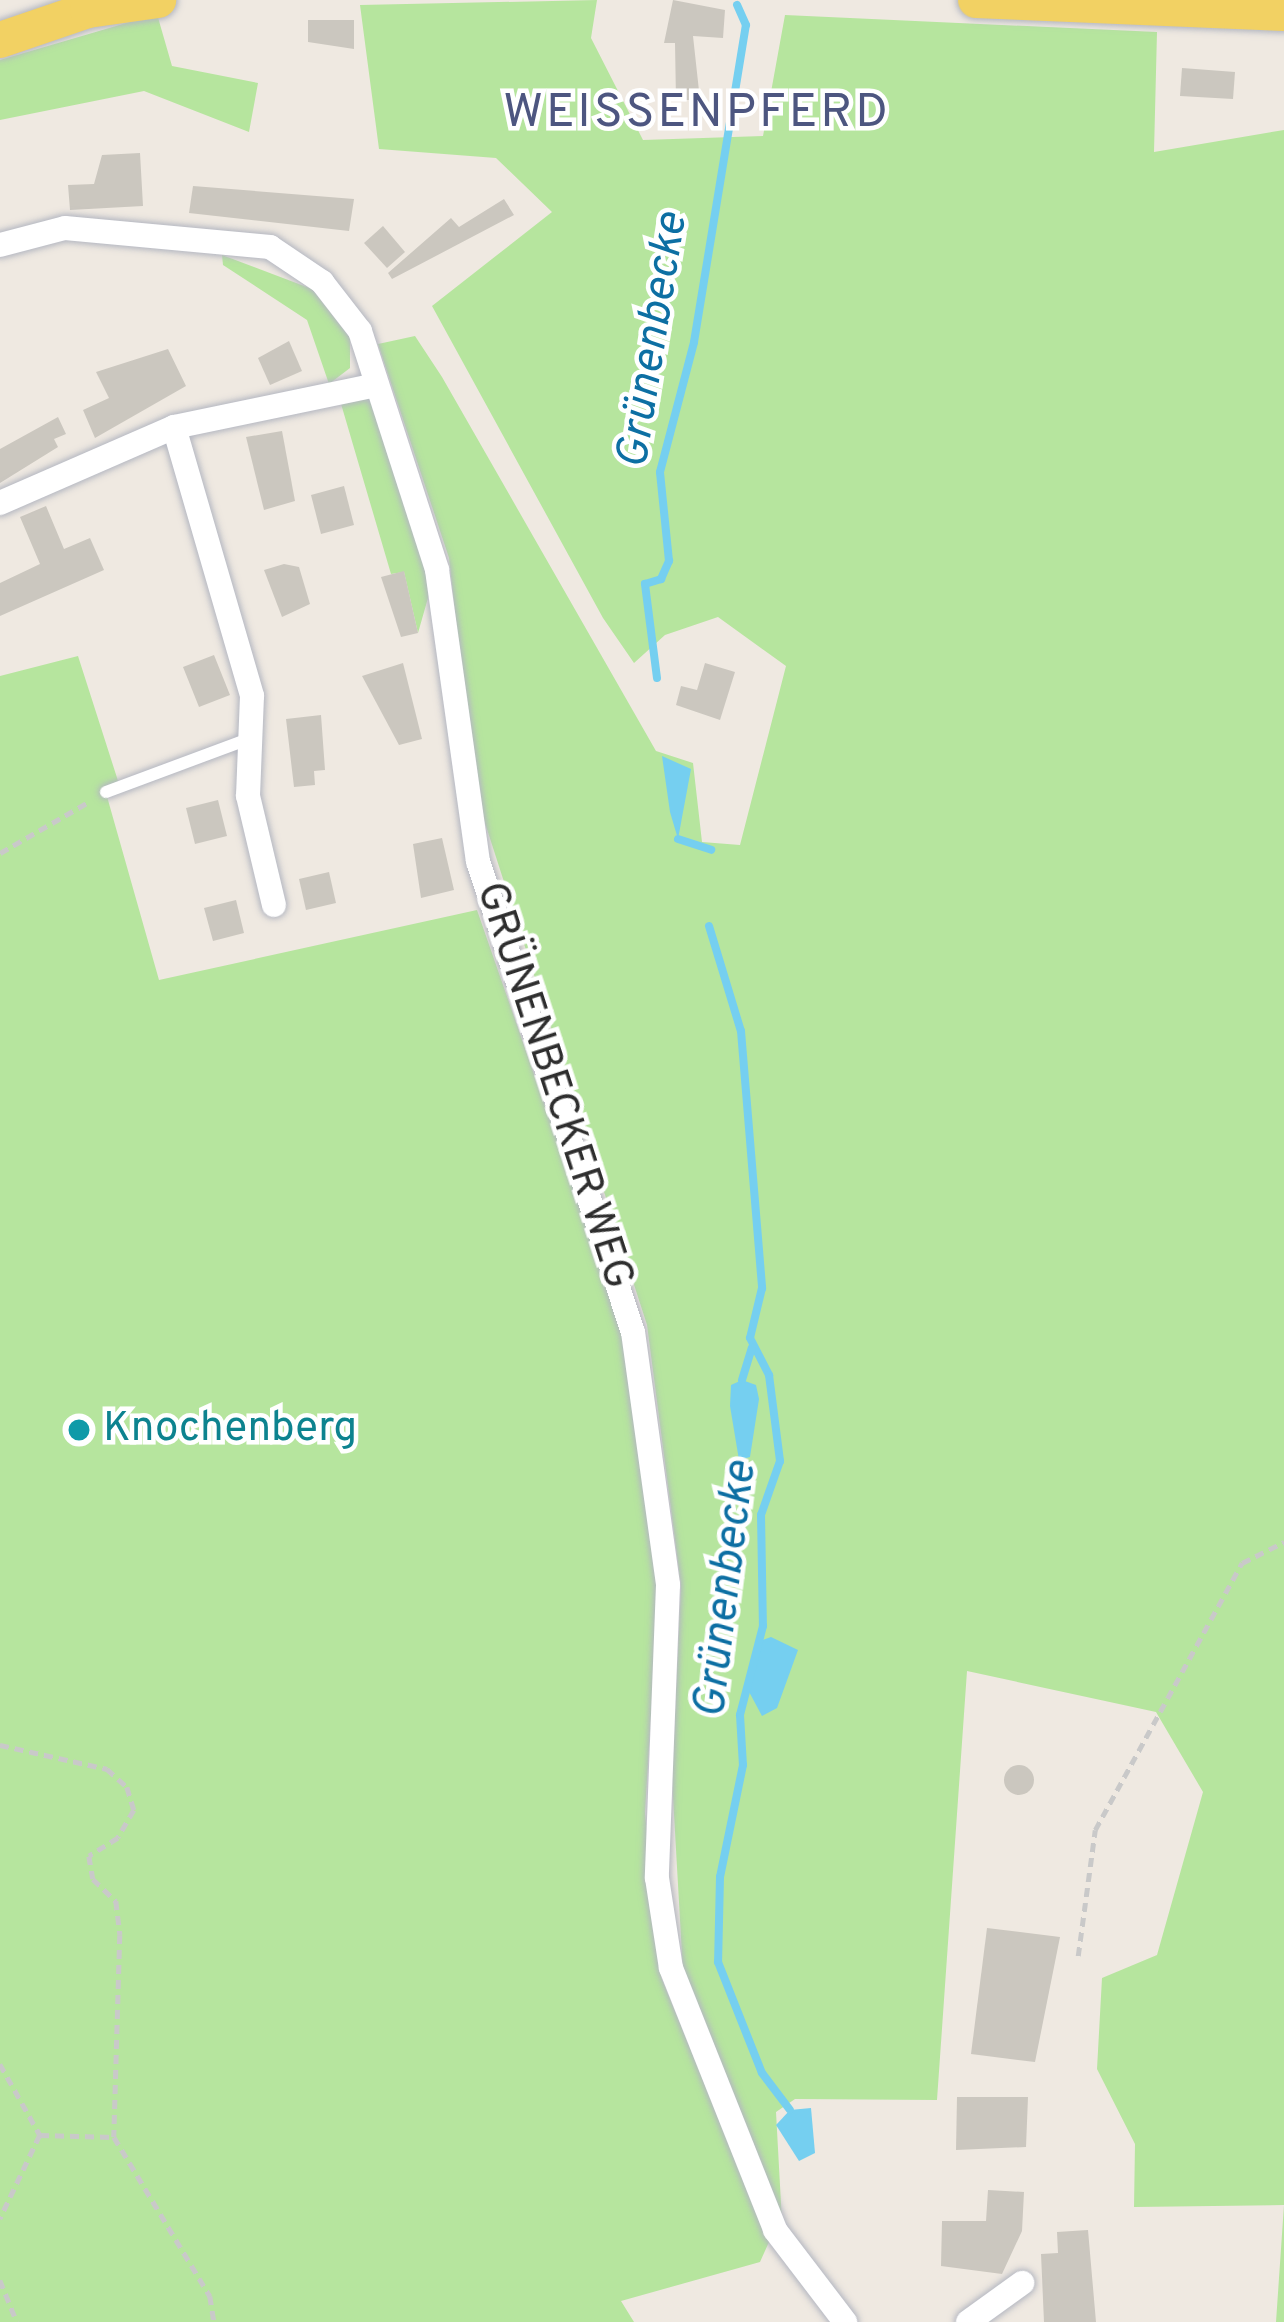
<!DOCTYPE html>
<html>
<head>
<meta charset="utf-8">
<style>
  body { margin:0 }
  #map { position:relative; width:1284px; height:2322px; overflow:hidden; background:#efe9e1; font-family:Overpass,sans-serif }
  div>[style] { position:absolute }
  .green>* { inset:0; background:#b6e59e }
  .water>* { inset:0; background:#75cff0 }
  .stream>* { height:8px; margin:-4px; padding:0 4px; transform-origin:4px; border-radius:4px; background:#75cff0 }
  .building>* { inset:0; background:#cbc7bf }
  .round { border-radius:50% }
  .path>* { height:4.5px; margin-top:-2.25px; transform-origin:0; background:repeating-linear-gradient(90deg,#c9c9c9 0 9px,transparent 0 15px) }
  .roads { filter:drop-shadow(0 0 3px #b4b7c1) drop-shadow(0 0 3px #b4b7c1) }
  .lane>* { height:12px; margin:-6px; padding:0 6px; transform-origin:6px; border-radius:6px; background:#fff }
  .street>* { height:24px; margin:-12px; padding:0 12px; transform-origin:12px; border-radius:12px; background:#fff }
  .primary>* { height:36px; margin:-18px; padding:0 18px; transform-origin:18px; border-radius:18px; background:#f2d163 }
  .dots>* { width:33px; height:33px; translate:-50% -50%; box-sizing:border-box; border:6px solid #fff; border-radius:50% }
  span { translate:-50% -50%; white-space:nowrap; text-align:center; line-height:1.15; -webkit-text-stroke:9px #fff; paint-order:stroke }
  .street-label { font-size:42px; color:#2e2e2e }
  .culture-label { font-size:42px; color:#0d838f }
  .left { translate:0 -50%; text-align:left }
  .water-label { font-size:45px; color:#0d6fa3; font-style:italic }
  .quarter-label { font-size:48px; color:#4d5680; letter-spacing:3px }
</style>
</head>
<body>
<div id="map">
  <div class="green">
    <i style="clip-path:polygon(597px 0,591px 38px,643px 140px,763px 136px,785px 15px,1157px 32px,1154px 152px,1284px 130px,1284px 2322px,1276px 2322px,1284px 2205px,1134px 2207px,1135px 2144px,1097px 2069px,1102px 1978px,1157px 1955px,1203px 1792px,1156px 1712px,967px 1671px,937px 2100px,795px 2099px,776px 2112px,782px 2222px,683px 1973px,672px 1779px,681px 1586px,647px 1325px,475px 792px,449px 558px,378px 344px,415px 336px,442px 377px,656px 751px,693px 763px,702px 842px,740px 845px,786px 666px,718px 617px,665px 635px,634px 663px,603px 618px,432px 306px,552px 212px,496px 158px,379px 149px,360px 5px)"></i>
    <i style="clip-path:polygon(157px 14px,172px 66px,258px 83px,249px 132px,144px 91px,0 120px,0 60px)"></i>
    <i style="clip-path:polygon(222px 255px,312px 289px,350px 338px,350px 368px,329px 384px,307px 320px,223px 265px)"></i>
    <i style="clip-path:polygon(371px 387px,436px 570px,418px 633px,404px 572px,391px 574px,339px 397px)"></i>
    <i style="clip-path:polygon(78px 656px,119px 784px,106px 793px,159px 980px,477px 910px,624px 1333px,659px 1582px,645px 1813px,661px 1977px,769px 2242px,760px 2262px,621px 2301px,634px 2322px,0 2322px,0 676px)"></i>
  </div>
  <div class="water">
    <i style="clip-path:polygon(662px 756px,691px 769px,678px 839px,670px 812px)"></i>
    <i style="clip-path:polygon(742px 1380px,756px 1385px,759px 1399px,750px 1457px,739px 1460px,730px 1406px,731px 1385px)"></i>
    <i style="clip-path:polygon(771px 1637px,798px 1650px,777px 1708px,762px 1716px,747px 1688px,760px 1641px)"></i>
    <i style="clip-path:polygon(811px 2108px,815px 2153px,799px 2161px,776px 2125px,790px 2110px)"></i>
  </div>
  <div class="stream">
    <i style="left:657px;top:678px;width:95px;rotate:-97.3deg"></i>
    <i style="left:645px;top:584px;width:17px;rotate:-17deg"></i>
    <i style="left:661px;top:579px;width:20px;rotate:-66deg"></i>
    <i style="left:669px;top:561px;width:89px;rotate:-95.8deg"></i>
    <i style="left:660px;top:472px;width:134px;rotate:-75.3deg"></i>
    <i style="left:694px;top:342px;width:321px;rotate:-80.7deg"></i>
    <i style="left:746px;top:25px;width:22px;rotate:-114deg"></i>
    <i style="left:678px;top:839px;width:35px;rotate:18deg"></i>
    <i style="left:709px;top:926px;width:110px;rotate:73.1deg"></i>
    <i style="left:741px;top:1031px;width:258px;rotate:85.3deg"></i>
    <i style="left:762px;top:1288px;width:51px;rotate:103.5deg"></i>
    <i style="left:750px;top:1338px;width:42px;rotate:62.8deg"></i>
    <i style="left:769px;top:1375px;width:87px;rotate:82.7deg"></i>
    <i style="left:780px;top:1461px;width:57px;rotate:109.4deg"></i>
    <i style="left:761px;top:1515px;width:111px;rotate:89deg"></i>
    <i style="left:763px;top:1626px;width:92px;rotate:104.5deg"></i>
    <i style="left:740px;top:1715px;width:50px;rotate:86.6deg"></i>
    <i style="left:743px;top:1765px;width:114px;rotate:101.6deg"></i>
    <i style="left:720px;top:1877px;width:85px;rotate:91.3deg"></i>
    <i style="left:718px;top:1962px;width:119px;rotate:68.4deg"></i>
    <i style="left:762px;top:2073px;width:46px;rotate:52.9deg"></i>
    <i style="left:742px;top:1380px;width:34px;rotate:-73deg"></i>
  </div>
  <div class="building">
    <i style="clip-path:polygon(673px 0,725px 10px,723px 38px,693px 36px,700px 100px,676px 100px,675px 43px,664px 43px)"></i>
    <i style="clip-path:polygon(308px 20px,354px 20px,354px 49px,308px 42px)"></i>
    <i style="clip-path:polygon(1182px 68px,1235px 72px,1233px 99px,1180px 96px)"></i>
    <i style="clip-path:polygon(140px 153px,143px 206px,70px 210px,68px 185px,94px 184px,102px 155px)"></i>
    <i style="clip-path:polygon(193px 186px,354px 199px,349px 231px,189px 213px)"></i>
    <i style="clip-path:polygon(504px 199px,514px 215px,392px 279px,388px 273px,451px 218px,459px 227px)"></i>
    <i style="clip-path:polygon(383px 226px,405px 252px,387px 268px,364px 243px)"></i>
    <i style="clip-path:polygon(289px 341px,302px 371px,270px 385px,258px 358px)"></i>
    <i style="clip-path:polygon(168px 349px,186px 386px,95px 438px,83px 410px,109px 398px,96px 372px)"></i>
    <i style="clip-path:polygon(58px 417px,66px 434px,54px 439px,58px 447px,0 483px,0 449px)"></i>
    <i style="clip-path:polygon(282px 431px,295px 501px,264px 510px,246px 437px)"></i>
    <i style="clip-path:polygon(344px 486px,354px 525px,321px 534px,311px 495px)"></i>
    <i style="clip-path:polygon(46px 506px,64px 549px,90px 538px,104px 570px,0 616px,0 583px,40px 564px,20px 517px)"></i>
    <i style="clip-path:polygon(284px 564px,299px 567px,310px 604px,282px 617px,264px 570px)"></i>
    <i style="clip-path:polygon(404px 571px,418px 633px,401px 637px,381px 577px)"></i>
    <i style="clip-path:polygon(214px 655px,230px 695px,199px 707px,183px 667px)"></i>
    <i style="clip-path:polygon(403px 663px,422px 739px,399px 745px,362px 676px)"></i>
    <i style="clip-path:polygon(705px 663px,735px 672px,720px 720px,676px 705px,681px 686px,697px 690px)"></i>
    <i style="clip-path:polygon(321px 715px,325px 770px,314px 771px,315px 785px,294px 787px,286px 719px)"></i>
    <i style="clip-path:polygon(218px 800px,227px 836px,195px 844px,186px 808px)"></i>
    <i style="clip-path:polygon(442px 838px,454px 890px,421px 898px,413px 844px)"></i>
    <i style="clip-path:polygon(329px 872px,336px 903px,306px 910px,299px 879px)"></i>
    <i style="clip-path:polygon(236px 900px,244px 933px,213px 941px,204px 908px)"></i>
    <i class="round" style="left:1004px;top:1765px;width:30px;height:30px"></i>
    <i style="clip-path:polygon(987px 1928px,1060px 1937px,1035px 2062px,971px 2054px)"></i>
    <i style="clip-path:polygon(957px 2097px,1028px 2097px,1026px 2147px,956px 2150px)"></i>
    <i style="clip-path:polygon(988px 2190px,1024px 2192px,1022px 2231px,1002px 2274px,941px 2266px,942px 2221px,986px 2221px)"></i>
    <i style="clip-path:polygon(1088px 2230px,1096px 2322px,1044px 2322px,1041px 2254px,1058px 2253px,1057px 2232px)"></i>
  </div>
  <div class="path">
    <i style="left:0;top:853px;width:104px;rotate:-30deg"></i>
    <i style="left:0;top:1745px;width:110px;rotate:12.6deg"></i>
    <i style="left:107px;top:1769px;width:27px;rotate:42deg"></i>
    <i style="left:127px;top:1787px;width:24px;rotate:73deg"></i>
    <i style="left:134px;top:1810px;width:32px;rotate:120deg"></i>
    <i style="left:118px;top:1838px;width:34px;rotate:148deg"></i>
    <i style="left:89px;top:1856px;width:23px;rotate:80deg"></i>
    <i style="left:93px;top:1879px;width:32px;rotate:44deg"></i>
    <i style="left:116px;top:1901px;width:34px;rotate:83deg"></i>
    <i style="left:120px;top:1935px;width:202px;rotate:91.7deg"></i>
    <i style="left:1078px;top:1956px;width:127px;rotate:-82.3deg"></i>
    <i style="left:1095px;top:1830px;width:305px;rotate:-61.2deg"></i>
    <i style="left:1242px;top:1563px;width:47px;rotate:-26.6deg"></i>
    <i style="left:0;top:2064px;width:81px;rotate:60.6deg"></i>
    <i style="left:40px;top:2135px;width:93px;rotate:115.5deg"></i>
    <i style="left:40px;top:2135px;width:74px;rotate:1.5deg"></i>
    <i style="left:114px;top:2137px;width:186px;rotate:58.9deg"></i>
    <i style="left:210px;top:2296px;width:26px;rotate:81deg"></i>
    <i style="left:0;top:2280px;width:45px;rotate:68deg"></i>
  </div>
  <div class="roads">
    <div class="lane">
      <i style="left:106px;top:792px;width:155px;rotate:-20.4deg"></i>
    </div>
    <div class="street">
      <i style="left:0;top:245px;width:67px;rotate:-14.7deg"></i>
      <i style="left:65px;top:228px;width:206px;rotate:5.3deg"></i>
      <i style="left:270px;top:247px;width:63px;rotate:33.9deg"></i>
      <i style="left:322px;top:282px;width:62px;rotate:52.2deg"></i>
      <i style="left:360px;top:331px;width:251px;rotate:72.1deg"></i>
      <i style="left:437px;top:570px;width:294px;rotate:82deg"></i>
      <i style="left:478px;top:861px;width:496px;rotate:71.8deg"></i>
      <i style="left:633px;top:1332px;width:255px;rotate:82.1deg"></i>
      <i style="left:668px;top:1585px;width:293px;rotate:92.2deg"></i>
      <i style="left:657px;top:1878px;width:91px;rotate:81.2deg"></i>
      <i style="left:671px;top:1968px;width:282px;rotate:68.3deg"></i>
      <i style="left:775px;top:2230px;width:116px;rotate:52.7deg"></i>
      <i style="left:174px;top:427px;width:280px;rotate:73.8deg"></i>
      <i style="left:252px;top:696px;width:100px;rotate:92.3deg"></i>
      <i style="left:248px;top:796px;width:112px;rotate:76.6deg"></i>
      <i style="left:0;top:503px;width:190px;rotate:-23.6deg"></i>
      <i style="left:174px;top:427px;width:207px;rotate:-11.7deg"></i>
      <i style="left:968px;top:2322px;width:67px;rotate:-35.8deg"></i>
    </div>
    <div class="primary">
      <i style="left:976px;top:0;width:308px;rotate:2.4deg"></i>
      <i style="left:0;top:40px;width:93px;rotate:-18.8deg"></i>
      <i style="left:88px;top:10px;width:71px;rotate:-8.1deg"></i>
    </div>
  </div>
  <div class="dots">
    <i style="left:79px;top:1430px;background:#0f9aa8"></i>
  </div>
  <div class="street-label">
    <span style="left:553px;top:1086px;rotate:72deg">GRÜNENBECKER WEG</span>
  </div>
  <div class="culture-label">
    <span class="left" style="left:103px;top:1430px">Knochenberg</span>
  </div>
  <div class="water-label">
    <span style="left:654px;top:341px;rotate:-81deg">Grünenbecke</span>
    <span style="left:727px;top:1590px;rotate:-83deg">Grünenbecke</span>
  </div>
  <div class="quarter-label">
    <span style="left:697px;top:115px">WEISSENPFERD</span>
  </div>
</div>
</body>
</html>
